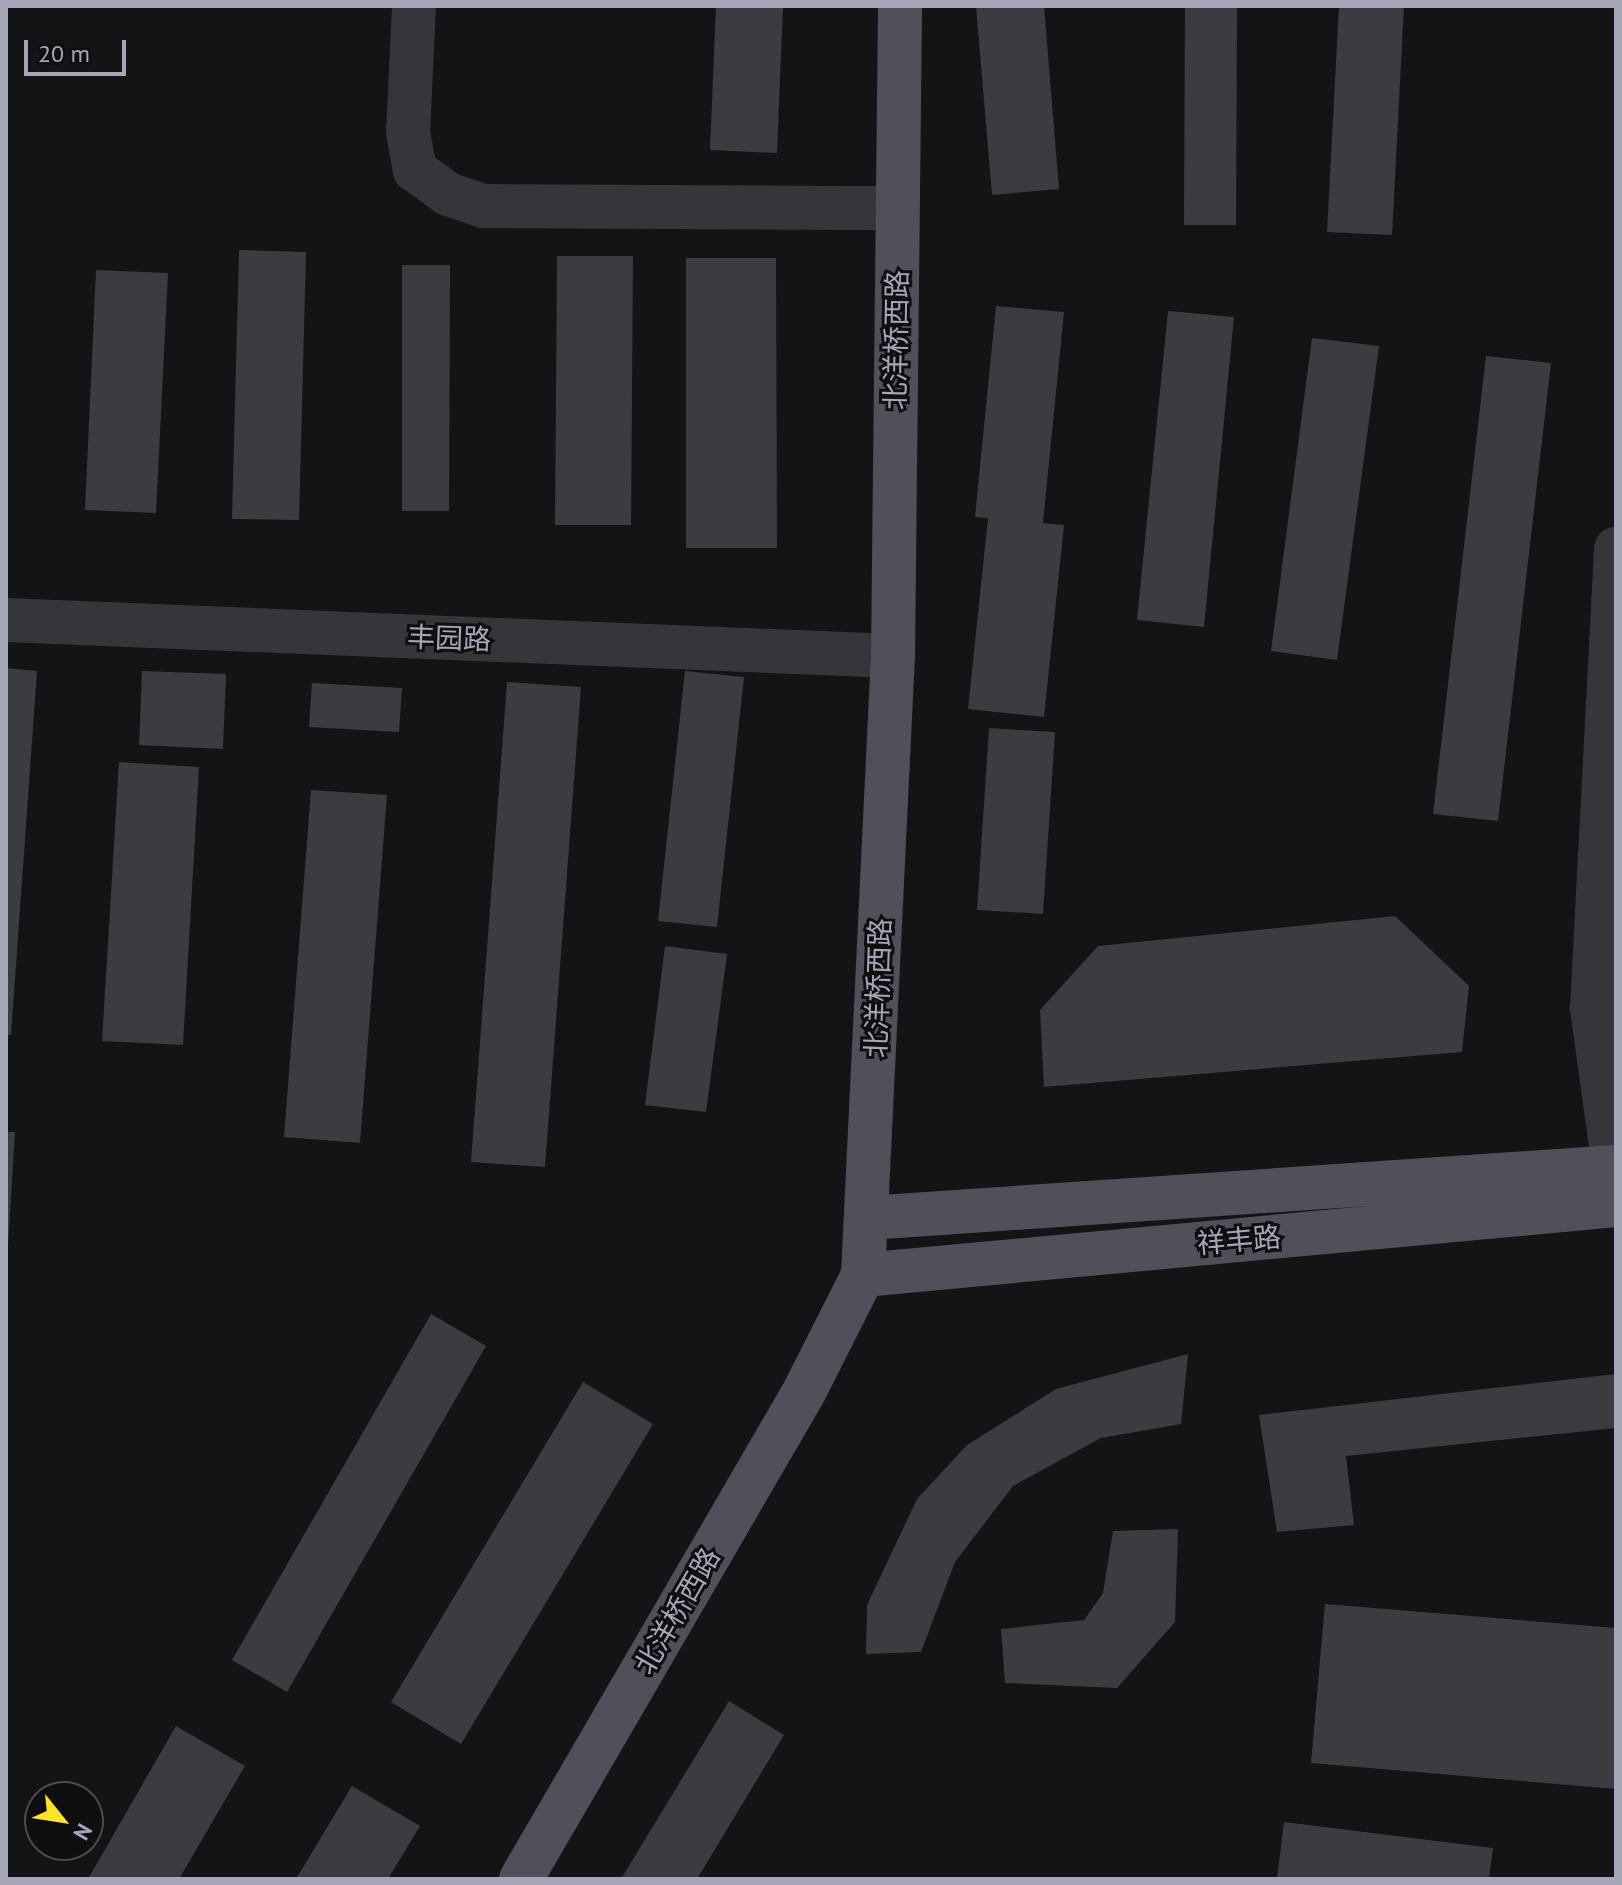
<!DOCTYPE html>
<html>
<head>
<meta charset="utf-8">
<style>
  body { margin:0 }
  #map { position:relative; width:1622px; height:1885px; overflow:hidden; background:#141416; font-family:"PT Sans","Noto Sans SC",sans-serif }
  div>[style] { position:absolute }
  .building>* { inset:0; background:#3b3b41 }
  .minor>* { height:44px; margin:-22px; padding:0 22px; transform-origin:22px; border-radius:22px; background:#35353b }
  .major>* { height:44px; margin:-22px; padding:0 22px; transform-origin:22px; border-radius:22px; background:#50505a }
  span { translate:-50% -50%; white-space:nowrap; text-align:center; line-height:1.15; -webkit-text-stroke:6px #0f0f11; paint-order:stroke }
  .street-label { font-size:28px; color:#a5a6b7 }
  .frame { position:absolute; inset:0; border:8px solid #a5a6b7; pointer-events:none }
  .north { position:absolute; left:24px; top:1781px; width:80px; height:80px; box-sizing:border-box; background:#0f0f11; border:2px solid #4b4b53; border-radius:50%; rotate:120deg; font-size:22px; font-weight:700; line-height:32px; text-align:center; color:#a5a6b7 }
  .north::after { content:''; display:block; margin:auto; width:28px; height:36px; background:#fde424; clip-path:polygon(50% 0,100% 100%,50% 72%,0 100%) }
  .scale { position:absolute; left:24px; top:40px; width:102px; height:36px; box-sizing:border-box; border:4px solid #a5a6b7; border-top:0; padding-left:10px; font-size:24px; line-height:28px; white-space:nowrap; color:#a5a6b7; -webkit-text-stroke:6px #0f0f11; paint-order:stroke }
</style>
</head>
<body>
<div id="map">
  <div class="building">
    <i style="clip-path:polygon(716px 6px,783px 6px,777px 153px,710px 150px)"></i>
    <i style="clip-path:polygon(976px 6px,1044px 6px,1059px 189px,992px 195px)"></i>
    <i style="clip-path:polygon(1185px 6px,1237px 6px,1236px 225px,1184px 225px)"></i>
    <i style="clip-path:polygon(1339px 6px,1404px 6px,1392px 235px,1327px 232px)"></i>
    <i style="clip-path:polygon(239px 250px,306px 252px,299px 520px,232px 519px)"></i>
    <i style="clip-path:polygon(557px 256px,633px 256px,631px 525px,555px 525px)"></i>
    <i style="clip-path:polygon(686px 258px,776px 258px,777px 548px,686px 548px)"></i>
    <i style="clip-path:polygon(402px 265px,450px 265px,449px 511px,402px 511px)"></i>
    <i style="clip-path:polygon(96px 270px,168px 273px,156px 513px,85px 510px)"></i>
    <i style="clip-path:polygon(996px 306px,1064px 312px,1043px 523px,1064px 525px,1044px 717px,968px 709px,988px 518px,975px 517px)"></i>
    <i style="clip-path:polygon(1168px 311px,1234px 317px,1204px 627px,1137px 620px)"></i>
    <i style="clip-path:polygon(1312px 338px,1379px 346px,1337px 660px,1271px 651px)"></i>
    <i style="clip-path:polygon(1486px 356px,1551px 363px,1498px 821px,1433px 814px)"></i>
    <i style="clip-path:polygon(6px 668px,37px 671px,11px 1035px,6px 1035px)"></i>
    <i style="clip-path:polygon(142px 671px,226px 674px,223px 749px,139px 745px)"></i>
    <i style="clip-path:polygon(685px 671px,744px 677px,717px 927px,658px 921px)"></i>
    <i style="clip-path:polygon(507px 682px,581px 687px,545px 1167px,471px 1162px)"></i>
    <i style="clip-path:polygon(312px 683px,402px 688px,399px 732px,309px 727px)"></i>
    <i style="clip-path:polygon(989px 728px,1055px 732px,1043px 914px,977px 910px)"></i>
    <i style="clip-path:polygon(119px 762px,199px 767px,183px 1045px,102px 1041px)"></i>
    <i style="clip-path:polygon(311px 790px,387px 795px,360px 1143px,284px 1137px)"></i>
    <i style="clip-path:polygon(1395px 916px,1469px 986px,1462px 1052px,1044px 1087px,1040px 1010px,1098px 946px)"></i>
    <i style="clip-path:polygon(665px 946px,727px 954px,706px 1112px,645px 1105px)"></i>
    <i style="clip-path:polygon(6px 1132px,15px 1132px,8px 1246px,6px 1246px)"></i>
    <i style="clip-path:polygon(431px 1314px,486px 1346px,287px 1692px,232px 1660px)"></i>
    <i style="clip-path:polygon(1188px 1354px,1181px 1424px,1101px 1438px,1013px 1486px,955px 1562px,921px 1652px,866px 1654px,867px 1605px,917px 1499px,967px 1445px,1056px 1389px)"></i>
    <i style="clip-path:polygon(1616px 1374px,1616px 1428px,1346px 1456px,1354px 1525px,1277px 1532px,1259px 1415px)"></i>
    <i style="clip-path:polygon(583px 1382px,653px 1424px,461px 1744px,391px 1702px)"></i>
    <i style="clip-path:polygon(1178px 1529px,1175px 1622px,1117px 1688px,1005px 1683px,1001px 1629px,1084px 1620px,1103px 1593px,1113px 1531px)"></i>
    <i style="clip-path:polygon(1325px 1604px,1616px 1628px,1616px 1789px,1311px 1763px)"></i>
    <i style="clip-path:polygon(729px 1701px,784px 1735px,697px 1879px,621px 1879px)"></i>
    <i style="clip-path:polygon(176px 1726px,245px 1766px,179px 1879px,88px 1879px)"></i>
    <i style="clip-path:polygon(352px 1786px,420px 1826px,388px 1879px,296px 1879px)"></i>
    <i style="clip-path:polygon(1284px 1822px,1493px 1848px,1489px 1879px,1277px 1879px)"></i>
  </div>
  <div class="minor">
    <i style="left:414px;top:6px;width:126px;rotate:92.7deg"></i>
    <i style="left:408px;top:132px;width:39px;rotate:80deg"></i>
    <i style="left:415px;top:170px;width:41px;rotate:36deg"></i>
    <i style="left:448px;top:194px;width:37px;rotate:19deg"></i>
    <i style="left:483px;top:206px;width:414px;rotate:0.3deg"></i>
    <i style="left:6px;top:620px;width:888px;rotate:2.32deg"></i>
    <i style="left:1614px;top:1167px;width:161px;rotate:-97.9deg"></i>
    <i style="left:1592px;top:1008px;width:460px;rotate:-87deg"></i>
  </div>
  <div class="major">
    <i style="left:868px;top:1218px;width:750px;rotate:-3.9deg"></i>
    <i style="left:863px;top:1275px;width:756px;rotate:-5.31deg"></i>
    <i style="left:521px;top:1879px;width:563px;rotate:-59.84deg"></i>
    <i style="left:804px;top:1392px;width:131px;rotate:-63.2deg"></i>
    <i style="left:863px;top:1275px;width:620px;rotate:-87.23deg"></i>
    <i style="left:893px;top:656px;width:650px;rotate:-89.38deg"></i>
  </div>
  <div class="street-label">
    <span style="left:896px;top:340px;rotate:-89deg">北洋桥西路</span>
    <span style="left:449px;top:638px;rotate:2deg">丰园路</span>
    <span style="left:878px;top:988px;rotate:-88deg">北洋桥西路</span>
    <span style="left:1239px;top:1240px;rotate:-5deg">祥丰路</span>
    <span style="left:677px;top:1611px;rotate:-60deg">北洋桥西路</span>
  </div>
  <div class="frame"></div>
  <div class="north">N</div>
  <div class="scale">20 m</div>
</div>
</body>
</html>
